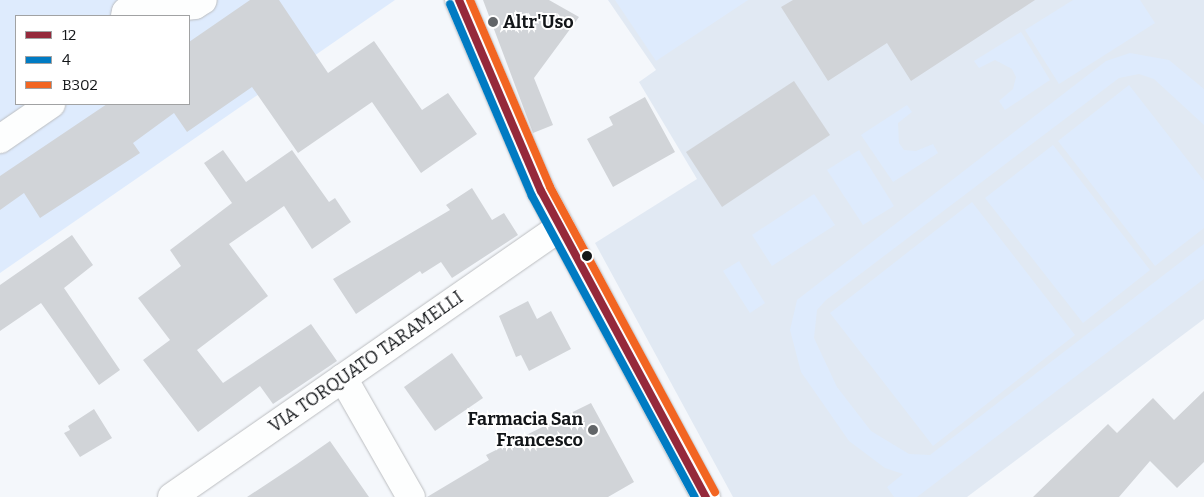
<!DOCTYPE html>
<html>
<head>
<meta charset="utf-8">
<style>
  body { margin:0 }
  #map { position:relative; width:1204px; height:497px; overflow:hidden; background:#f4f7fb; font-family:Bitter,serif }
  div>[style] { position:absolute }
  .built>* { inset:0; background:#e1e9f3 }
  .green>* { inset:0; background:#deebfd }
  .building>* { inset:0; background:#d1d4d8 }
  .roads { filter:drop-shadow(0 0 1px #bbbdc0) drop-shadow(0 0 1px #bbbdc0) }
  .minor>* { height:28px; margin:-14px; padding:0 14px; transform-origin:14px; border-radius:14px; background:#fdfefe }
  .bus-1>* { height:8px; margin:-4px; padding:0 4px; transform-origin:4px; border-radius:4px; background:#95293b }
  .bus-2>* { height:8px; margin:-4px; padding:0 4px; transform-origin:4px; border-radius:4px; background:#007bc3 }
  .bus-3>* { height:8px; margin:-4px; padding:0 4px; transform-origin:4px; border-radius:4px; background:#f26522 }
  .dots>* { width:14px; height:14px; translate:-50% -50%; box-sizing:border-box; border:2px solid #fff; border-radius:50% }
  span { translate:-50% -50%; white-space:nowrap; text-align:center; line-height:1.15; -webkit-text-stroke:4px #fff; paint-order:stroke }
  .poi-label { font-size:18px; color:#131619; font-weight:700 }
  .left { translate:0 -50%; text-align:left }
  .right { translate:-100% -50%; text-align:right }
  .street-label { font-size:18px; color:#131619 }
  .legend { position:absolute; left:15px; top:15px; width:175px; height:90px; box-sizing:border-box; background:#fff; border:1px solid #a1a2a3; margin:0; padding:6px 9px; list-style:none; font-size:15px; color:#131619 }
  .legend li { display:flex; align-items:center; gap:10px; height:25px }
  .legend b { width:25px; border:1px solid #a1a2a3 }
</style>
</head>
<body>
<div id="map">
  <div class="built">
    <i style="clip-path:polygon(608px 0,1204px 0,1204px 319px,967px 497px,733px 497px,595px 243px,697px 179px,639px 82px,656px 70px)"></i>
  </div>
  <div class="green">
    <i style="clip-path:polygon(evenodd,0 0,395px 0,0 273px,0 0,16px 16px,189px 16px,189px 104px,16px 104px,16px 16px)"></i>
    <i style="clip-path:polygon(615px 0,748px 0,656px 61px)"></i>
    <i style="clip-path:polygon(1073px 0,1140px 0,1155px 23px,1059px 84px,1025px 30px)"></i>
    <i style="clip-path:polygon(1021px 32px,1050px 80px,1005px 110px,999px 101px,1013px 89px,1016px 77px,1012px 69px,995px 60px,979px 68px,974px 61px)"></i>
    <i style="clip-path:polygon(1130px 53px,1169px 60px,1204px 89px,1204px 125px,1154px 79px,1139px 74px,1119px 78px,826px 300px,817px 310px,814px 338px,837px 387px,871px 431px,909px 454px,930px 455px,1204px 244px,1204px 279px,917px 497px,894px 497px,887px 487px,903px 474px,885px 468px,849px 441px,801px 372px,790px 330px,797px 300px,1106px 61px)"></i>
    <i style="clip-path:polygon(1129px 85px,1204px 181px,1204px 228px,1155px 266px,1058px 141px)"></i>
    <i style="clip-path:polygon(907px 105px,912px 112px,898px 123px,899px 143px,904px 150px,916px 151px,933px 144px,938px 153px,893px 182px,861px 135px)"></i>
    <i style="clip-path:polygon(1053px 145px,1150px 270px,1083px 323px,985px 198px)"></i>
    <i style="clip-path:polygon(859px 150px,894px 206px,863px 225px,827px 170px)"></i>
    <i style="clip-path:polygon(814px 194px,835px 225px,772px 266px,752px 235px)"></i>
    <i style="clip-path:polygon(972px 202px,1075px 335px,933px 446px,830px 313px)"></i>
    <i style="clip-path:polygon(739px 261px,765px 303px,750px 313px,723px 271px)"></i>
  </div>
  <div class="building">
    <i style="clip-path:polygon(250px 0,279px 0,328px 73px,374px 41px,422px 110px,448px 93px,477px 134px,421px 173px,372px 102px,298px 153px,252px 87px,187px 132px,174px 113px,133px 143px,140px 153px,40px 218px,24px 193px,0 210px,0 176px,107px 104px,189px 104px,189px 42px)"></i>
    <i style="clip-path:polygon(483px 0,549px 0,579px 17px,534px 78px,553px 125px,533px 133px)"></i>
    <i style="clip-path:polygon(793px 0,1035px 0,911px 81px,887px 43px,828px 81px,781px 7px)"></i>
    <i style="clip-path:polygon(794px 81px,830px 135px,722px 207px,686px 152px)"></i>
    <i style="clip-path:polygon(645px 97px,675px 152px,613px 187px,587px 139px,613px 125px,609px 117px)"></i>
    <i style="clip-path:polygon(223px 150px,246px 182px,292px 150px,329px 202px,335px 198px,351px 222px,312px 249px,284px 206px,229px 244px,268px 296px,197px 350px,223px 383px,311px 324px,337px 361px,273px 404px,260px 386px,198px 432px,143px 360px,170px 340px,138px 298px,181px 266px,170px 250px,232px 203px,204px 163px)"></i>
    <i style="clip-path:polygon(472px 188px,492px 220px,504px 213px,518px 235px,452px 278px,441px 262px,422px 274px,420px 271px,356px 314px,333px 279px,450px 210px,446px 205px)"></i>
    <i style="clip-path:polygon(72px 235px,93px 265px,64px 288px,120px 370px,99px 385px,41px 303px,0 331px,0 285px)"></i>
    <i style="clip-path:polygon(528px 301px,537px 319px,551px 311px,571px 349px,529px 371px,521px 355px,516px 357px,499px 316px)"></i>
    <i style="clip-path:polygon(452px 353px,483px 398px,435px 431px,404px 387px)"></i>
    <i style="clip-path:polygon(1204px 391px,1204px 462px,1177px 488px,1150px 461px,1119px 497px,1033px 497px,1108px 424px,1117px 433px,1153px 398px,1174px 420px)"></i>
    <i style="clip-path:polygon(591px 403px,634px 482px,608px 497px,427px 497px,489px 460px,486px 455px)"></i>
    <i style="clip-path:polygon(94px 409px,112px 438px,80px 457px,64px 433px,70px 430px,68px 426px)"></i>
    <i style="clip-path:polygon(330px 441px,369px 497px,247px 497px,297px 464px)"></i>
  </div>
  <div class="roads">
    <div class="minor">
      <i style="left:459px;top:0;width:208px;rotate:66.8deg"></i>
      <i style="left:541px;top:191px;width:348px;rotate:61.7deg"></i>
      <i style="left:125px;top:16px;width:4px;rotate:-76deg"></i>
      <i style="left:126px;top:12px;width:69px;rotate:-5.8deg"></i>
      <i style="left:195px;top:5px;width:9px;rotate:-32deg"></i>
      <i style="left:0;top:139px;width:62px;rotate:-34.5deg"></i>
      <i style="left:343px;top:378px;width:137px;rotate:60.3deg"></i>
      <i style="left:172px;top:497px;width:473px;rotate:-34.8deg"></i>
    </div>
  </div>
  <div class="bus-1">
    <i style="left:459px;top:0;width:208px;rotate:66.8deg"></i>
    <i style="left:541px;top:191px;width:348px;rotate:61.7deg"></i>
  </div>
  <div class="bus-2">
    <i style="left:450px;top:4px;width:209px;rotate:66.9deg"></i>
    <i style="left:532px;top:196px;width:342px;rotate:61.6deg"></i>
  </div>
  <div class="bus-3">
    <i style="left:470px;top:0;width:203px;rotate:66.8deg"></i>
    <i style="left:550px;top:187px;width:347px;rotate:61.6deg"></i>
  </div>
  <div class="dots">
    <i style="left:493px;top:22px;background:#626568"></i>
    <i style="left:587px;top:256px;background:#131619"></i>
    <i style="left:593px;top:430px;background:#626568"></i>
  </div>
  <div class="poi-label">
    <span class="left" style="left:503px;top:22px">Altr'Uso</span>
    <span class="right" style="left:583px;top:430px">Farmacia San<br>Francesco</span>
  </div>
  <div class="street-label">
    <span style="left:366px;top:362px;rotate:-35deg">VIA TORQUATO TARAMELLI</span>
  </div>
  <ul class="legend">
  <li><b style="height:6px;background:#95293b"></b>12</li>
  <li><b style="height:6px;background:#007bc3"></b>4</li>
  <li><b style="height:6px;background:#f26522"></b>B302</li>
  </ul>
</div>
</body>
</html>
